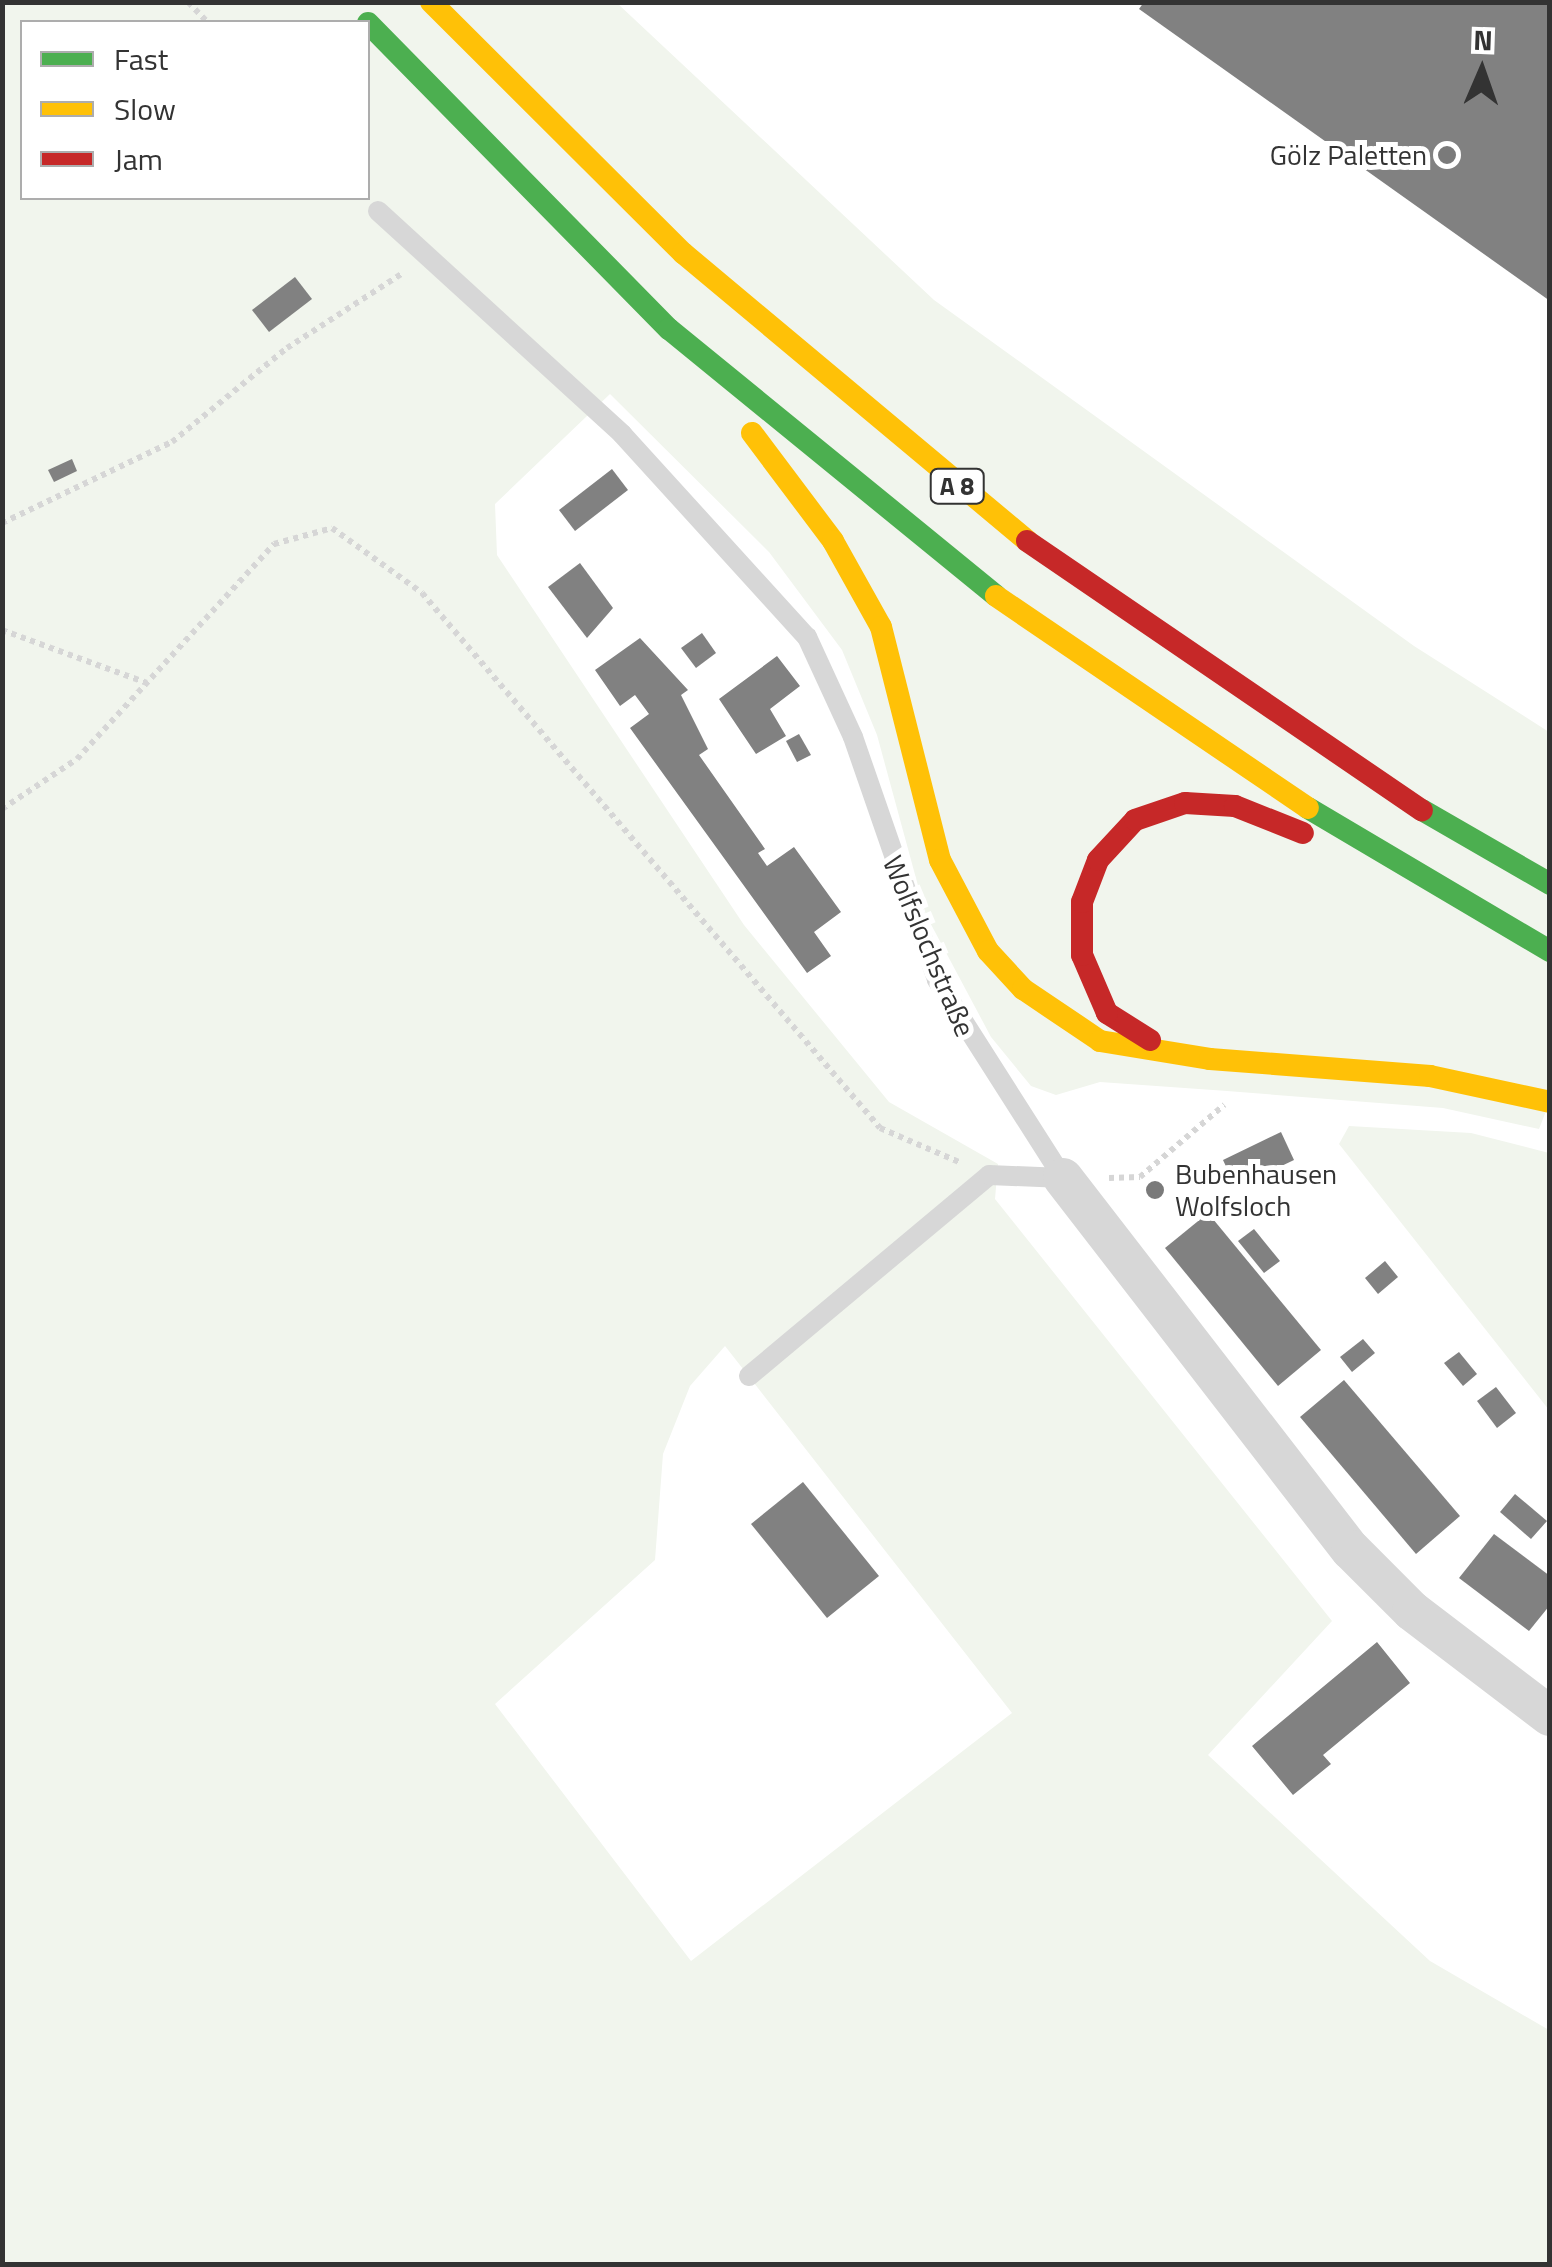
<!DOCTYPE html>
<html>
<head>
<meta charset="utf-8">
<style>
  body { margin:0 }
  #map { position:relative; width:1552px; height:2267px; overflow:hidden; background:#fff; font-family:"Titillium Web",sans-serif }
  div>[style] { position:absolute }
  .green>* { inset:0; background:#f1f5ed }
  .building>* { inset:0; background:#818181 }
  .path>* { height:6px; margin-top:-3px; transform-origin:0; background:repeating-linear-gradient(90deg,#d6d6d6 0 5px,transparent 0 10px) }
  .lane>* { height:20px; margin:-10px; padding:0 10px; transform-origin:10px; border-radius:10px; background:#d7d7d7 }
  .street>* { height:40px; margin:-20px; padding:0 20px; transform-origin:20px; border-radius:20px; background:#d7d7d7 }
  .fast>* { height:22px; margin:-11px; padding:0 11px; transform-origin:11px; border-radius:11px; background:#4caf50 }
  .slow>* { height:22px; margin:-11px; padding:0 11px; transform-origin:11px; border-radius:11px; background:#ffc107 }
  .jam>* { height:22px; margin:-11px; padding:0 11px; transform-origin:11px; border-radius:11px; background:#c62828 }
  .dots>* { width:28px; height:28px; translate:-50% -50%; box-sizing:border-box; border:5px solid #fff; border-radius:50% }
  span { translate:-50% -50%; white-space:nowrap; text-align:center; line-height:1.15; -webkit-text-stroke:10px #fff; paint-order:stroke }
  .shield-label span { padding:2px 8px; background:#fff; border:2px solid; border-radius:8px; -webkit-text-stroke-width:0 }
  .shield-label { font-size:25px; color:#333; font-weight:700 }
  .poi-label { font-size:28px; color:#333 }
  .right { translate:-100% -50%; text-align:right }
  .left { translate:0 -50%; text-align:left }
  .street-label { font-size:28px; color:#333 }
  .frame { position:absolute; inset:0; border:5px solid #333; pointer-events:none }
  .legend { position:absolute; left:20px; top:20px; width:350px; height:180px; box-sizing:border-box; background:#fff; border:2px solid #adadad; margin:0; padding:12px 18px; list-style:none; font-size:30px; color:#333 }
  .legend li { display:flex; align-items:center; gap:20px; height:50px }
  .legend b { width:50px; border:2px solid #adadad }
  .north { position:absolute; left:1432px; top:20px; width:100px; height:100px; -webkit-text-stroke:8px #fff; paint-order:stroke; rotate:2deg; font-size:28px; font-weight:700; line-height:40px; text-align:center; color:#333 }
  .north::after { content:''; display:block; margin:auto; width:35px; height:45px; background:#333; clip-path:polygon(50% 0,100% 100%,50% 72%,0 100%) }
</style>
</head>
<body>
<div id="map">
  <div class="green">
    <i style="clip-path:polygon(evenodd,3px 3px,617px 3px,934px 300px,1414px 646px,1549px 732px,1550px 1101px,1539px 1129px,1443px 1108px,1227px 1091px,1100px 1082px,1056px 1095px,1031px 1086px,991px 1037px,926px 915px,877px 735px,842px 650px,769px 552px,610px 394px,495px 504px,497px 555px,744px 925px,889px 1102px,998px 1164px,995px 1199px,1332px 1621px,1208px 1755px,1430px 1961px,1549px 2030px,1549px 2264px,3px 2264px,3px 3px,22px 22px,368px 22px,368px 198px,22px 198px,22px 22px,3px 3px,725px 1346px,1012px 1713px,691px 1961px,495px 1704px,655px 1560px,663px 1454px,690px 1386px,725px 1346px)"></i>
    <i style="clip-path:polygon(1349px 1126px,1471px 1133px,1549px 1153px,1549px 1410px,1339px 1144px)"></i>
  </div>
  <div class="building">
    <i style="clip-path:polygon(1144px 2px,1550px 2px,1550px 301px,1139px 9px)"></i>
    <i style="clip-path:polygon(295px 277px,312px 299px,269px 332px,252px 310px)"></i>
    <i style="clip-path:polygon(72px 459px,77px 471px,54px 482px,48px 470px)"></i>
    <i style="clip-path:polygon(612px 469px,628px 490px,575px 531px,559px 510px)"></i>
    <i style="clip-path:polygon(580px 563px,613px 608px,587px 638px,548px 587px)"></i>
    <i style="clip-path:polygon(702px 633px,716px 653px,696px 668px,681px 648px)"></i>
    <i style="clip-path:polygon(640px 638px,688px 690px,681px 695px,708px 749px,699px 755px,765px 849px,758px 853px,767px 866px,794px 847px,841px 912px,814px 932px,831px 956px,807px 973px,630px 728px,649px 714px,635px 695px,620px 706px,595px 670px)"></i>
    <i style="clip-path:polygon(777px 656px,800px 686px,770px 709px,786px 736px,756px 754px,719px 699px)"></i>
    <i style="clip-path:polygon(799px 734px,811px 755px,797px 762px,786px 741px)"></i>
    <i style="clip-path:polygon(1281px 1132px,1294px 1160px,1236px 1188px,1223px 1160px)"></i>
    <i style="clip-path:polygon(1208px 1213px,1321px 1350px,1278px 1386px,1165px 1248px)"></i>
    <i style="clip-path:polygon(1254px 1229px,1280px 1261px,1264px 1273px,1238px 1241px)"></i>
    <i style="clip-path:polygon(1385px 1261px,1398px 1277px,1378px 1294px,1365px 1278px)"></i>
    <i style="clip-path:polygon(1363px 1339px,1375px 1353px,1352px 1372px,1340px 1357px)"></i>
    <i style="clip-path:polygon(1459px 1352px,1477px 1374px,1463px 1386px,1444px 1363px)"></i>
    <i style="clip-path:polygon(1344px 1380px,1460px 1516px,1416px 1554px,1300px 1417px)"></i>
    <i style="clip-path:polygon(1496px 1387px,1516px 1413px,1497px 1428px,1477px 1401px)"></i>
    <i style="clip-path:polygon(803px 1482px,879px 1576px,827px 1618px,751px 1524px)"></i>
    <i style="clip-path:polygon(1515px 1494px,1547px 1521px,1531px 1539px,1500px 1512px)"></i>
    <i style="clip-path:polygon(1494px 1534px,1550px 1576px,1550px 1605px,1529px 1631px,1459px 1578px)"></i>
    <i style="clip-path:polygon(1377px 1642px,1410px 1683px,1323px 1755px,1331px 1764px,1293px 1795px,1252px 1746px)"></i>
  </div>
  <div class="path">
    <i style="left:188px;top:2px;width:28px;rotate:46deg"></i>
    <i style="left:2px;top:523px;width:188px;rotate:-25.5deg"></i>
    <i style="left:172px;top:442px;width:149px;rotate:-39.3deg"></i>
    <i style="left:287px;top:348px;width:138px;rotate:-32.9deg"></i>
    <i style="left:2px;top:630px;width:154px;rotate:20.1deg"></i>
    <i style="left:2px;top:809px;width:90px;rotate:-33.7deg"></i>
    <i style="left:77px;top:759px;width:292px;rotate:-47.5deg"></i>
    <i style="left:274px;top:544px;width:60px;rotate:-15.4deg"></i>
    <i style="left:332px;top:528px;width:111px;rotate:35.8deg"></i>
    <i style="left:422px;top:593px;width:704px;rotate:49.43deg"></i>
    <i style="left:880px;top:1128px;width:86px;rotate:23.3deg"></i>
    <i style="left:1109px;top:1178px;width:31px;rotate:-2deg"></i>
    <i style="left:1140px;top:1177px;width:111px;rotate:-40.6deg"></i>
  </div>
  <div class="lane">
    <i style="left:378px;top:211px;width:331px;rotate:42.4deg"></i>
    <i style="left:622px;top:434px;width:275px;rotate:47.7deg"></i>
    <i style="left:807px;top:637px;width:110px;rotate:65.3deg"></i>
    <i style="left:853px;top:737px;width:257px;rotate:70.9deg"></i>
    <i style="left:937px;top:980px;width:235px;rotate:57.5deg"></i>
    <i style="left:749px;top:1376px;width:313px;rotate:-39.9deg"></i>
    <i style="left:989px;top:1175px;width:74px;rotate:2.3deg"></i>
  </div>
  <div class="street">
    <i style="left:1063px;top:1178px;width:470px;rotate:52.3deg"></i>
    <i style="left:1351px;top:1550px;width:86px;rotate:45deg"></i>
    <i style="left:1412px;top:1611px;width:173px;rotate:37.3deg"></i>
  </div>
  <div class="fast">
    <i style="left:368px;top:23px;width:429px;rotate:45.5deg"></i>
    <i style="left:669px;top:329px;width:422px;rotate:39.2deg"></i>
    <i style="left:1308px;top:808px;width:281px;rotate:30.6deg"></i>
    <i style="left:1422px;top:810px;width:148px;rotate:30deg"></i>
  </div>
  <div class="slow">
    <i style="left:431px;top:2px;width:356px;rotate:44.9deg"></i>
    <i style="left:683px;top:253px;width:449px;rotate:39.9deg"></i>
    <i style="left:752px;top:433px;width:135px;rotate:53.1deg"></i>
    <i style="left:833px;top:541px;width:98px;rotate:60.8deg"></i>
    <i style="left:881px;top:627px;width:240px;rotate:75.8deg"></i>
    <i style="left:940px;top:860px;width:103px;rotate:62.2deg"></i>
    <i style="left:988px;top:951px;width:52px;rotate:47.4deg"></i>
    <i style="left:1023px;top:989px;width:93px;rotate:34deg"></i>
    <i style="left:1100px;top:1041px;width:111px;rotate:9.3deg"></i>
    <i style="left:996px;top:596px;width:377px;rotate:34.2deg"></i>
    <i style="left:1210px;top:1059px;width:221px;rotate:4.4deg"></i>
    <i style="left:1430px;top:1076px;width:123px;rotate:12.2deg"></i>
  </div>
  <div class="jam">
    <i style="left:1027px;top:541px;width:478px;rotate:34.3deg"></i>
    <i style="left:1150px;top:1040px;width:51px;rotate:-147.9deg"></i>
    <i style="left:1107px;top:1013px;width:63px;rotate:-113.3deg"></i>
    <i style="left:1082px;top:955px;width:53px;rotate:-90deg"></i>
    <i style="left:1082px;top:902px;width:45px;rotate:-69.1deg"></i>
    <i style="left:1098px;top:860px;width:54px;rotate:-47.2deg"></i>
    <i style="left:1135px;top:820px;width:53px;rotate:-18.8deg"></i>
    <i style="left:1185px;top:803px;width:50px;rotate:3.4deg"></i>
    <i style="left:1235px;top:806px;width:73px;rotate:21.7deg"></i>
  </div>
  <div class="dots">
    <i style="left:1447px;top:155px;background:#7a7a7a"></i>
    <i style="left:1155px;top:1190px;background:#7a7a7a"></i>
  </div>
  <div class="shield-label">
    <span style="left:957px;top:486px">A 8</span>
  </div>
  <div class="poi-label">
    <span class="right" style="left:1427px;top:155px">Gölz Paletten</span>
    <span class="left" style="left:1175px;top:1190px">Bubenhausen<br>Wolfsloch</span>
  </div>
  <div class="street-label">
    <span style="left:929px;top:946px;rotate:67deg">Wolfslochstraße</span>
  </div>
  <div class="frame"></div>
  <ul class="legend">
  <li><b style="height:12px;background:#4caf50"></b>Fast</li>
  <li><b style="height:12px;background:#ffc107"></b>Slow</li>
  <li><b style="height:12px;background:#c62828"></b>Jam</li>
  </ul>
  <div class="north">N</div>
</div>
</body>
</html>
